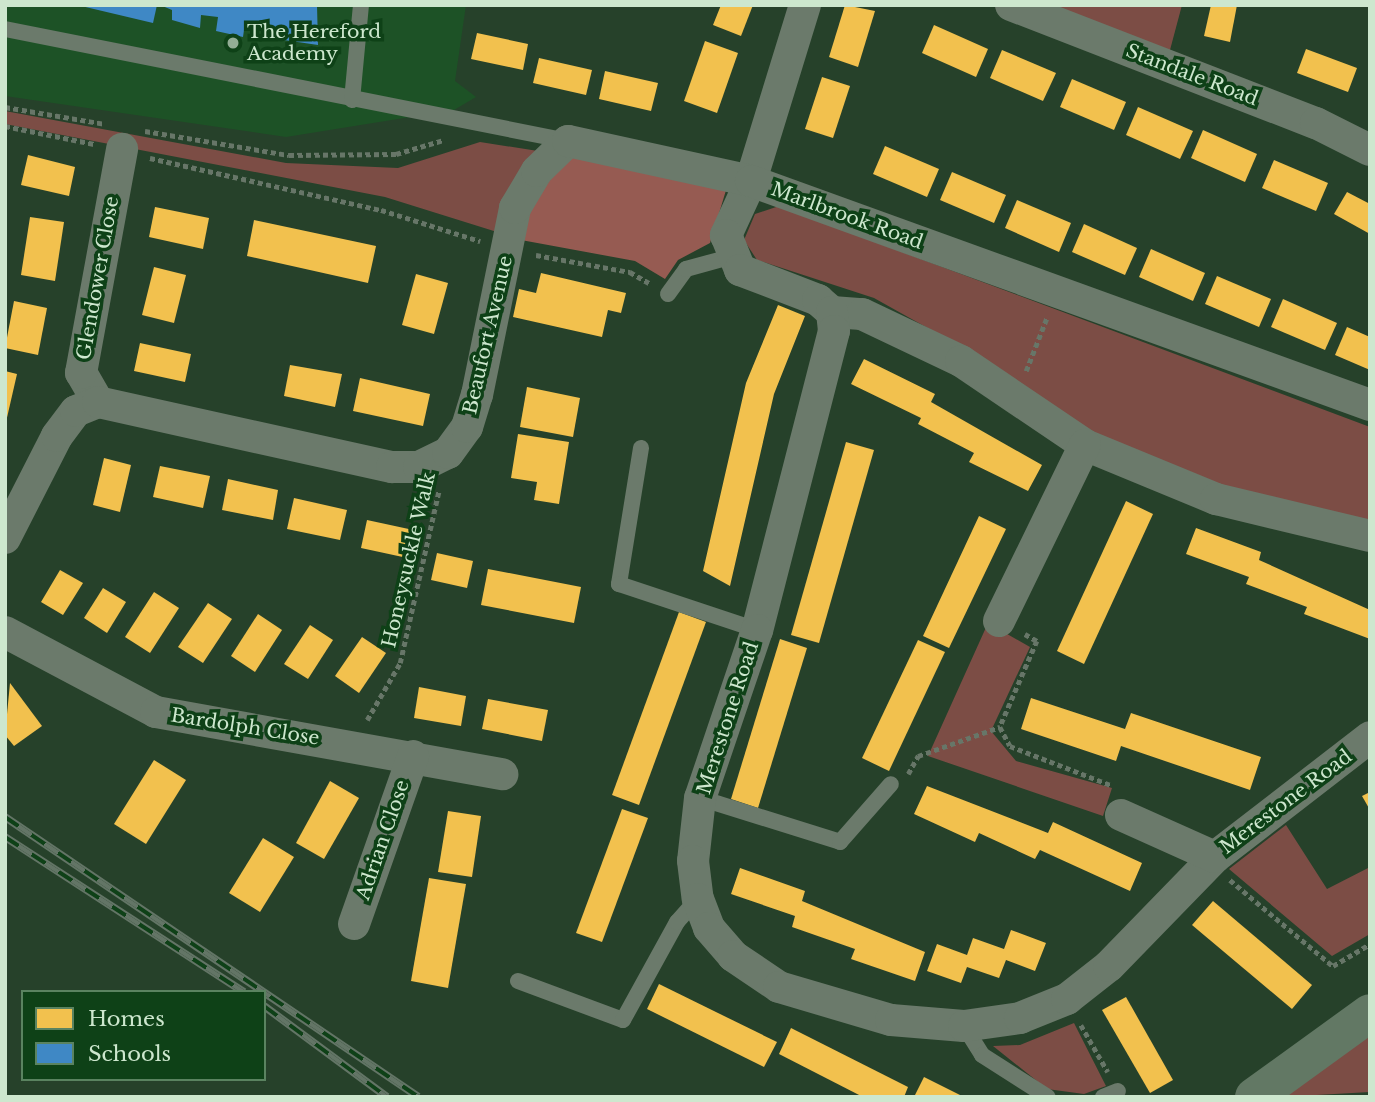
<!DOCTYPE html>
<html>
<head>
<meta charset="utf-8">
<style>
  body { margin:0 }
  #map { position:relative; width:1375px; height:1102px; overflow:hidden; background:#26412a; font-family:"Libre Baskerville",serif }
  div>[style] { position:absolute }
  .built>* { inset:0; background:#1d5226 }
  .green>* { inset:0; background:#7c4d45 }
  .forest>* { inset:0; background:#965b52 }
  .homes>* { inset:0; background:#f2c14e }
  .schools>* { inset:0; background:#3f88c5 }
  .path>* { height:4.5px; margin-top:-2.25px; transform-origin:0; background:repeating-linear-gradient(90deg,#677668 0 5px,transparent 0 8.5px) }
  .service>* { height:16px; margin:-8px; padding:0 8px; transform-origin:8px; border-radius:8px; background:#6b7a6b }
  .minor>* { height:32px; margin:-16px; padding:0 16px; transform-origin:16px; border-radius:16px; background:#6b7a6b }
  .trunk>* { height:38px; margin:-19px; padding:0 19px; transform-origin:19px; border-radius:19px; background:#627864 }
  .rail>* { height:8px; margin-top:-4px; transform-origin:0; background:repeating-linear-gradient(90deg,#0e4117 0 16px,#637566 0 32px); box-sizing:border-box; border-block:2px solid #637566 }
  .dots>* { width:19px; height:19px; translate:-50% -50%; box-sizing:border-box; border:4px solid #0e4117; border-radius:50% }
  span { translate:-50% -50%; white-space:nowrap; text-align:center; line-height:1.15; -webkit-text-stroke:7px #0e4117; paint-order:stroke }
  .poi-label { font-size:19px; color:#cde7ce }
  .left { translate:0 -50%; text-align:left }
  .street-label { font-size:19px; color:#cde7ce }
  .frame { position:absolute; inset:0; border:7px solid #cde7ce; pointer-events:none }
  .legend { position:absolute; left:21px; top:990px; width:245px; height:91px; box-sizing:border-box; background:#0e4117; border:2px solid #5a8360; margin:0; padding:9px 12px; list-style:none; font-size:21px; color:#cde7ce }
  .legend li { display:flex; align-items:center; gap:14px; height:35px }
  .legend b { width:35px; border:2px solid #5a8360 }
</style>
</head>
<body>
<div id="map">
  <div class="built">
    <i style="clip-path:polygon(5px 5px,466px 5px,455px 81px,476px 97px,454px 110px,286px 137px,5px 96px)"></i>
  </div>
  <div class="green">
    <i style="clip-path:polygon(1049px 5px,1182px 5px,1166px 65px)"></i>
    <i style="clip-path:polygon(5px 111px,286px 163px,398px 168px,480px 142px,538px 151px,497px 232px,385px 197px,5px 124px)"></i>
    <i style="clip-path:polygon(779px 206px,1370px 427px,1370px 524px,1222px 487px,1091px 435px,967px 350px,874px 298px,757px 260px,744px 240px,755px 214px)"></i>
    <i style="clip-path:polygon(988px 623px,1030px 647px,991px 731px,1016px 761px,1112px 788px,1103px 816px,928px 756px)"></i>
    <i style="clip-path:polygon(1286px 825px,1327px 889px,1370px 867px,1370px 934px,1332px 956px,1229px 869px)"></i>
    <i style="clip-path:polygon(1074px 1023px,1106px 1086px,1084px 1094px,1047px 1089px,993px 1046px,1020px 1045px)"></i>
    <i style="clip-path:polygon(1370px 1032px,1370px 1092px,1281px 1097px)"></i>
  </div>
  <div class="forest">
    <i style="clip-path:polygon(572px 153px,727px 187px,710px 243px,678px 260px,665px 279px,635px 261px,521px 240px,526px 212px,546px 179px)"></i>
  </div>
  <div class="homes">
    <i style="clip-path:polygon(721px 5px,753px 5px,741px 36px,713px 25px)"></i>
    <i style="clip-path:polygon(845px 5px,875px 11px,858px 67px,829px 57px)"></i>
    <i style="clip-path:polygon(1211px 5px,1237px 5px,1230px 42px,1204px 36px)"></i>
    <i style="clip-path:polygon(934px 25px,988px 49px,976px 77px,922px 53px)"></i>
    <i style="clip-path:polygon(477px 33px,528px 44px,523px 70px,471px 59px)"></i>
    <i style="clip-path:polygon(705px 41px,738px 53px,717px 113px,684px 101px)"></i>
    <i style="clip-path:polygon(1306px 49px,1357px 68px,1348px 92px,1297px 73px)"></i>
    <i style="clip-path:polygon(1002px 50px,1056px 73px,1043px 101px,990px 78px)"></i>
    <i style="clip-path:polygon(539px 58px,592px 70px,586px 95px,533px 83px)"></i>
    <i style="clip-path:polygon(605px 71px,658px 83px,651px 111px,599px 99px)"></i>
    <i style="clip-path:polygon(822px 77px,850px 86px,833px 138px,805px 129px)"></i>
    <i style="clip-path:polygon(1072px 79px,1126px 102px,1114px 130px,1060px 107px)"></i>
    <i style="clip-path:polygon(1138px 107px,1193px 131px,1180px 159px,1126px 135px)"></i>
    <i style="clip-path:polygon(1203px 130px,1257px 154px,1245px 182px,1191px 158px)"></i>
    <i style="clip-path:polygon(885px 146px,939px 169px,927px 197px,873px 174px)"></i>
    <i style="clip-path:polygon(28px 155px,75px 167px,69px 196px,21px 185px)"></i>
    <i style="clip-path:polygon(1274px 160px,1328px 183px,1316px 211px,1262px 188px)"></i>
    <i style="clip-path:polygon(952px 172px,1006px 195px,994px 223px,940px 200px)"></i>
    <i style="clip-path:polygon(1347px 192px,1370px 204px,1370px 234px,1334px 214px)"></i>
    <i style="clip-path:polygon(1017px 200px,1071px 223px,1059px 252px,1005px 228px)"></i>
    <i style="clip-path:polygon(155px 207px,209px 218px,203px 249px,149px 237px)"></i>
    <i style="clip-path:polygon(30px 217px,64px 222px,55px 281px,21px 275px)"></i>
    <i style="clip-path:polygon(254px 220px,376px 246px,368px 283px,247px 256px)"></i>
    <i style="clip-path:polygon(1084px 224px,1137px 248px,1125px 275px,1072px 252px)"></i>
    <i style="clip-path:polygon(1151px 249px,1205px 273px,1193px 301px,1139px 277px)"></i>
    <i style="clip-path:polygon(154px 267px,186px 275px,174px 323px,142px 315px)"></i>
    <i style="clip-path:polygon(541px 273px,626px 293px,621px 313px,608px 310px,602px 337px,513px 317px,519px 289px,536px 293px)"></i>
    <i style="clip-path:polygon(416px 274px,448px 283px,434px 334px,402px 325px)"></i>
    <i style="clip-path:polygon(1217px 276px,1271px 299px,1259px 327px,1205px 304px)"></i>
    <i style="clip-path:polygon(1283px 299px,1337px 323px,1325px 350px,1271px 327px)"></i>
    <i style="clip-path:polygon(14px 301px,47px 308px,38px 355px,5px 348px)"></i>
    <i style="clip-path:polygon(778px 305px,805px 316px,774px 394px,730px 586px,703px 571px,746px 383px)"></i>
    <i style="clip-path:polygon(1347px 327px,1370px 337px,1370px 370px,1335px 355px)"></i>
    <i style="clip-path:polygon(140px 343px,191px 354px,185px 382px,134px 371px)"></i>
    <i style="clip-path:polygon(864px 359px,935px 394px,931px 402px,1042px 465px,1028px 491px,969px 462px,974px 453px,918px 424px,921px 418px,851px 384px)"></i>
    <i style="clip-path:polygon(290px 365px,342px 374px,335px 407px,284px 396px)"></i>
    <i style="clip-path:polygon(5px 371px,17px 374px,6px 422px,5px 422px)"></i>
    <i style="clip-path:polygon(360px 378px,430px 394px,423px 426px,353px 411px)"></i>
    <i style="clip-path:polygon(527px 387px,580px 398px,573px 437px,520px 427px)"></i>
    <i style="clip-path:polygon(518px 434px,569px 442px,559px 504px,534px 500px,537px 482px,511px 478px)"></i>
    <i style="clip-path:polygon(846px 442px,874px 450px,819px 643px,791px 635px)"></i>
    <i style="clip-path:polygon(104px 458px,131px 465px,120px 512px,93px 505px)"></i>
    <i style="clip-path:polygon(160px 466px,210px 476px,203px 508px,153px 497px)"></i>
    <i style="clip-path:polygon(228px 479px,278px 490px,273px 520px,222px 510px)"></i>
    <i style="clip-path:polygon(294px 498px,347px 510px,340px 540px,287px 529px)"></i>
    <i style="clip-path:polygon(1126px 501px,1153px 514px,1084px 664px,1057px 651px)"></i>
    <i style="clip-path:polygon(979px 516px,1006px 529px,949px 648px,923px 636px)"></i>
    <i style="clip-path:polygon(367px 520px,418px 531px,412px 559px,361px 548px)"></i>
    <i style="clip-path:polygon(1196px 528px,1261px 552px,1259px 560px,1370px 610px,1370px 639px,1304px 614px,1307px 607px,1246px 584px,1249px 577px,1186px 554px)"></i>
    <i style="clip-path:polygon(437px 553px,473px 561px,467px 588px,431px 580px)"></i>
    <i style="clip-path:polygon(488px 569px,581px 587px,574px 623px,481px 605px)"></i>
    <i style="clip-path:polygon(60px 570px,83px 583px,63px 615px,41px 602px)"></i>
    <i style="clip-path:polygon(103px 588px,126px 602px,107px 633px,84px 618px)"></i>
    <i style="clip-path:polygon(154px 592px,179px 608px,150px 653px,125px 637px)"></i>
    <i style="clip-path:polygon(208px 603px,232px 619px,203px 663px,178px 647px)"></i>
    <i style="clip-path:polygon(679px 612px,706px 622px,639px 805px,612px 795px)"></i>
    <i style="clip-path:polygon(258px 614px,282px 630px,255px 672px,231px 656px)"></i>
    <i style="clip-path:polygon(310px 625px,333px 640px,308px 679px,284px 664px)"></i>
    <i style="clip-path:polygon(362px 637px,386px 653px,359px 693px,335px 676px)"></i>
    <i style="clip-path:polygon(780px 639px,807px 648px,758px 808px,731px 799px)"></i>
    <i style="clip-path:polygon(918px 640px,945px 652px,889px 771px,862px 758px)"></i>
    <i style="clip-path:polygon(10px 683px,42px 726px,14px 746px,5px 735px)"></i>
    <i style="clip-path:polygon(419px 687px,466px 696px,461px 726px,414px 718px)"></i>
    <i style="clip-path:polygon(1031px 698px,1125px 729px,1131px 713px,1261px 757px,1250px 790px,1121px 746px,1116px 761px,1021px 729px)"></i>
    <i style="clip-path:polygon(488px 699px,548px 710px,542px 741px,482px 729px)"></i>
    <i style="clip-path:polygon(154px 760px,186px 780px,146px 844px,114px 824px)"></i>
    <i style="clip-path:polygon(330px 781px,359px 798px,324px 859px,296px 843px)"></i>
    <i style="clip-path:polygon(927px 786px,1048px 833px,1053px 822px,1142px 863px,1130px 891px,1040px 850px,1035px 859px,979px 833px,975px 842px,914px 814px)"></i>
    <i style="clip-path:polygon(1370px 792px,1370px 810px,1362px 796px)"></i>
    <i style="clip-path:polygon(622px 809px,648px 818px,602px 942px,576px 933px)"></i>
    <i style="clip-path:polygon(448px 811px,481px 816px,472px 877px,438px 872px)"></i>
    <i style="clip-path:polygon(263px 838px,294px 857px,260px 912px,229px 893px)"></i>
    <i style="clip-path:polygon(740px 868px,805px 891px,802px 901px,925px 952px,915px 981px,851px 959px,855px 949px,792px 927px,795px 916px,731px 894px)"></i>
    <i style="clip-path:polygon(429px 878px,466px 884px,448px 988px,411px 981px)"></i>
    <i style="clip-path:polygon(1213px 901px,1312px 985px,1292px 1009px,1192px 925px)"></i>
    <i style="clip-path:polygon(1011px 930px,1046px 943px,1035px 971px,1006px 960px,999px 978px,967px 967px,961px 983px,927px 971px,937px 944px,967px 955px,973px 938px,1004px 949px)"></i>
    <i style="clip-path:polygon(659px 984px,777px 1042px,764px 1067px,647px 1009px)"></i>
    <i style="clip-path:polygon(1126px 997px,1173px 1080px,1150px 1093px,1102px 1010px)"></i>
    <i style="clip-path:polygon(791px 1028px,908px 1087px,904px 1097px,863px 1097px,779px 1054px)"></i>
    <i style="clip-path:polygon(924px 1077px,964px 1097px,914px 1097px)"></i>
  </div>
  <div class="schools">
    <i style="clip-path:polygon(77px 5px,157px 5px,153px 23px)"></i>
    <i style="clip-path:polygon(160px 5px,317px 5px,318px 45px,284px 40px,281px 28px,245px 23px,243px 37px,216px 31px,218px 17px,201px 15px,200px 28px,172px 20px,172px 10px)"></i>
  </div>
  <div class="path">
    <i style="left:5px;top:107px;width:101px;rotate:9.6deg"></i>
    <i style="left:5px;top:126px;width:91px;rotate:11.4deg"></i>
    <i style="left:145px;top:131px;width:146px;rotate:9.5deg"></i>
    <i style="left:289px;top:155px;width:107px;rotate:-0.5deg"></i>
    <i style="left:396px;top:154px;width:50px;rotate:-16.3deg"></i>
    <i style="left:150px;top:158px;width:237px;rotate:12.7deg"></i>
    <i style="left:381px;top:210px;width:104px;rotate:17.4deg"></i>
    <i style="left:536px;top:255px;width:96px;rotate:10.3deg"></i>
    <i style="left:630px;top:272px;width:22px;rotate:30deg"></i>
    <i style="left:1026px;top:371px;width:58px;rotate:-68.7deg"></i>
    <i style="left:1025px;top:634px;width:14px;rotate:30deg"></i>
    <i style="left:1037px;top:641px;width:94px;rotate:113.3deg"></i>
    <i style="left:1000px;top:727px;width:21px;rotate:62deg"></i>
    <i style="left:1010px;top:746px;width:110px;rotate:21.2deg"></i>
    <i style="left:367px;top:720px;width:66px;rotate:-59.9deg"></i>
    <i style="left:400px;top:663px;width:177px;rotate:-77.3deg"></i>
    <i style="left:908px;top:774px;width:21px;rotate:-61deg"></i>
    <i style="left:918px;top:756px;width:87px;rotate:-19.5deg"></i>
    <i style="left:1230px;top:880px;width:134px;rotate:39.9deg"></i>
    <i style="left:1333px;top:966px;width:43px;rotate:-30.7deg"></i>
    <i style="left:1081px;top:1025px;width:54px;rotate:60.1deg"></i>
  </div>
  <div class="service">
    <i style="left:5px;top:29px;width:574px;rotate:11.25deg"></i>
    <i style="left:352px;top:100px;width:95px;rotate:-84.6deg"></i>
    <i style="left:668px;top:294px;width:31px;rotate:-54deg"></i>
    <i style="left:686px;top:269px;width:46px;rotate:-15.3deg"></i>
    <i style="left:641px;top:448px;width:138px;rotate:99.2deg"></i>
    <i style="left:619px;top:584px;width:145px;rotate:18.4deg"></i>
    <i style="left:700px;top:798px;width:147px;rotate:17.4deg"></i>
    <i style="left:840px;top:842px;width:77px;rotate:-48.7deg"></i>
    <i style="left:518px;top:981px;width:112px;rotate:20.4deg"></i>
    <i style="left:623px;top:1020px;width:112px;rotate:-61.1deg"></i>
    <i style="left:677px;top:922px;width:31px;rotate:-48deg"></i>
    <i style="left:964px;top:1026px;width:34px;rotate:58deg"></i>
    <i style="left:982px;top:1055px;width:78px;rotate:32.5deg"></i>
    <i style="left:1103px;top:1097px;width:16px;rotate:-22deg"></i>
  </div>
  <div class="minor">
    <i style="left:805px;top:5px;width:184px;rotate:107.1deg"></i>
    <i style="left:751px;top:181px;width:60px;rotate:114.8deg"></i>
    <i style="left:726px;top:235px;width:38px;rotate:68deg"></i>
    <i style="left:740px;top:270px;width:84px;rotate:21deg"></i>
    <i style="left:818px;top:300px;width:18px;rotate:41deg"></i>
    <i style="left:832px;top:312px;width:30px;rotate:4deg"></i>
    <i style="left:862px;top:314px;width:110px;rotate:25.4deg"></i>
    <i style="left:961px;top:361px;width:150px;rotate:34.1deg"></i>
    <i style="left:1085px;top:445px;width:142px;rotate:22.4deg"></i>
    <i style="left:1216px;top:499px;width:158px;rotate:13.5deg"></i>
    <i style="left:1011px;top:5px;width:327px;rotate:21.2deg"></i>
    <i style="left:1316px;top:123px;width:60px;rotate:26.6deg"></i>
    <i style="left:832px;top:312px;width:19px;rotate:84deg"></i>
    <i style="left:834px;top:331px;width:309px;rotate:104.4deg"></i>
    <i style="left:757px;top:630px;width:177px;rotate:108.7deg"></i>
    <i style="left:700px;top:798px;width:63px;rotate:96.3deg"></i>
    <i style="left:693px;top:861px;width:38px;rotate:83deg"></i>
    <i style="left:698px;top:899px;width:31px;rotate:69deg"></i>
    <i style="left:709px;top:928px;width:37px;rotate:49deg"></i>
    <i style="left:733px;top:956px;width:55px;rotate:34deg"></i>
    <i style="left:779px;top:987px;width:117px;rotate:16.4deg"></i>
    <i style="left:891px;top:1020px;width:73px;rotate:4.7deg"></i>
    <i style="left:964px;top:1026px;width:57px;rotate:-8.1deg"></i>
    <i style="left:1020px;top:1018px;width:51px;rotate:-22deg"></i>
    <i style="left:1067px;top:999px;width:53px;rotate:-38.2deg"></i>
    <i style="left:1109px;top:966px;width:152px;rotate:-45.8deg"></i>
    <i style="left:1215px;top:857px;width:196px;rotate:-37.7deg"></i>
    <i style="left:98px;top:402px;width:34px;rotate:-120deg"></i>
    <i style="left:81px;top:373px;width:228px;rotate:-79.6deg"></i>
    <i style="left:5px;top:538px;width:114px;rotate:-63deg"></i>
    <i style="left:57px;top:436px;width:31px;rotate:-53deg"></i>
    <i style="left:76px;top:411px;width:24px;rotate:-22deg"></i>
    <i style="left:98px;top:402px;width:301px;rotate:12.5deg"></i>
    <i style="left:392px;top:467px;width:27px"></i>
    <i style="left:419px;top:467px;width:32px;rotate:-26deg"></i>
    <i style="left:448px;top:453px;width:32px;rotate:-54deg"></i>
    <i style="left:467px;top:427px;width:34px;rotate:-73deg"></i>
    <i style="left:477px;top:395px;width:191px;rotate:-78.5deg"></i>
    <i style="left:515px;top:208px;width:43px;rotate:-59.3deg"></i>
    <i style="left:537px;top:171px;width:43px;rotate:-44.1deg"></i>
    <i style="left:568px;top:141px;width:187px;rotate:12.3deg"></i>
    <i style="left:751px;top:181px;width:658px;rotate:19.89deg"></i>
    <i style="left:999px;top:621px;width:196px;rotate:-64deg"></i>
    <i style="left:5px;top:632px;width:171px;rotate:27.9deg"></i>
    <i style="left:156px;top:712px;width:352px;rotate:10.2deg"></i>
    <i style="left:1121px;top:815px;width:103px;rotate:24.1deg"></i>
    <i style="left:354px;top:924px;width:178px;rotate:-70.6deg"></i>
  </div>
  <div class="trunk">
    <i style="left:1254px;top:1097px;width:143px;rotate:-35.9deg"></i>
  </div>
  <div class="rail">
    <i style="left:5px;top:817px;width:499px;rotate:34.1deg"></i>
    <i style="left:5px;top:837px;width:285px;rotate:33deg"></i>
    <i style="left:264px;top:1006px;width:153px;rotate:36.5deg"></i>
  </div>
  <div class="dots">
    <i style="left:233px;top:43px;background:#93ad95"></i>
  </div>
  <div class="poi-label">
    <span class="left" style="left:247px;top:43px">The Hereford<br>Academy</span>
  </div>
  <div class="street-label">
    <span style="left:1192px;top:75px;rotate:21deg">Standale Road</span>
    <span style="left:847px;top:216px;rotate:20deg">Marlbrook Road</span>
    <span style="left:98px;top:278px;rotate:-80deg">Glendower Close</span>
    <span style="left:488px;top:335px;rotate:-77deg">Beaufort Avenue</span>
    <span style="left:409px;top:560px;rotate:-77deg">Honeysuckle Walk</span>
    <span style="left:728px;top:718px;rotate:-72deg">Merestone Road</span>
    <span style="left:245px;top:727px;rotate:9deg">Bardolph Close</span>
    <span style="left:1286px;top:802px;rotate:-37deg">Merestone Road</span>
    <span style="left:383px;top:840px;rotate:-71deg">Adrian Close</span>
  </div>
  <div class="frame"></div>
  <ul class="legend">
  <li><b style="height:19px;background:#f2c14e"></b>Homes</li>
  <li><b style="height:19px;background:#3f88c5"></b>Schools</li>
  </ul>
</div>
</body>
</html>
